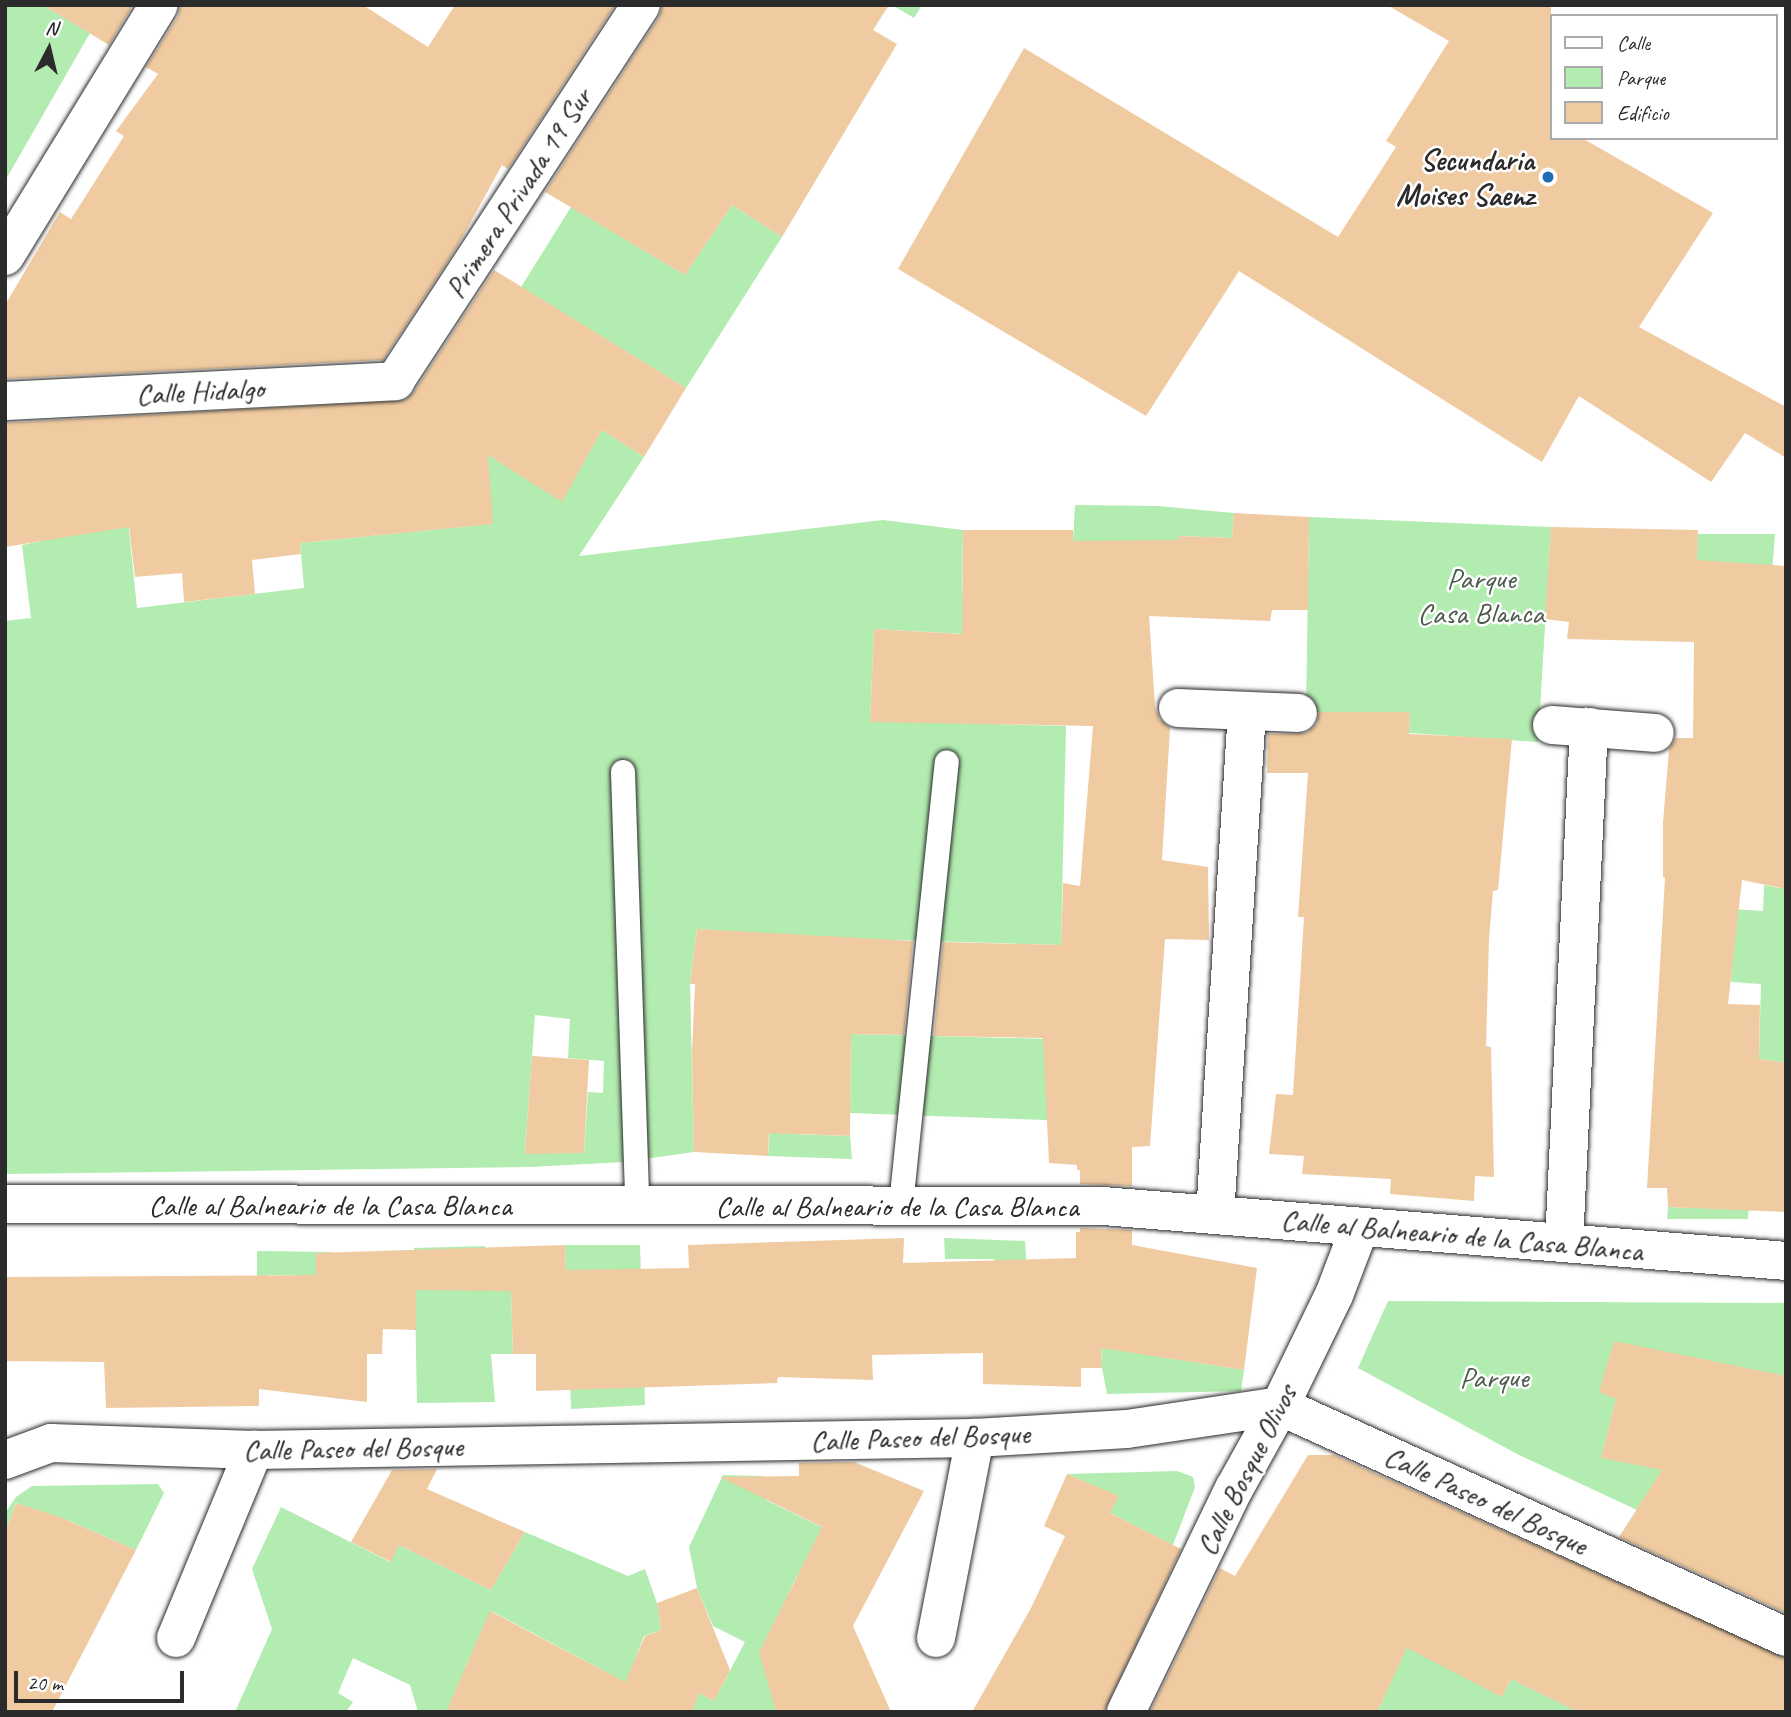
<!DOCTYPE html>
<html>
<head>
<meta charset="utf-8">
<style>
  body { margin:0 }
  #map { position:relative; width:1791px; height:1717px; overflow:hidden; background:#fff; font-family:Caveat,sans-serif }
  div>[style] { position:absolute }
  .green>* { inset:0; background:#b2ecb0 }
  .building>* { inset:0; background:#f0cba1 }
  .roads { filter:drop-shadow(0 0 2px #2b2b2b) drop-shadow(0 0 2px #2b2b2b) }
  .lane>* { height:24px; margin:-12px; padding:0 12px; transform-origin:12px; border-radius:12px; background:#fff }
  .street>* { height:38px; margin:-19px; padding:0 19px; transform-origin:19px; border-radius:19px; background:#fff }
  .dots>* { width:19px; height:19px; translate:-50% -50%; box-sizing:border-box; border:4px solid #fff; border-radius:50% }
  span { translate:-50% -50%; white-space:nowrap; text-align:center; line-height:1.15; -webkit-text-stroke:5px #fff; paint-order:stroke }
  .poi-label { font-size:30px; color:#2b2b2b; font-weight:700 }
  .right { translate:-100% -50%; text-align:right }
  .street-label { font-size:30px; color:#2b2b2b }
  .park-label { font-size:30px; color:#4d5b4c }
  .frame { position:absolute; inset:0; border:7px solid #2b2b2b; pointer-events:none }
  .legend { position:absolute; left:1550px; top:14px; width:228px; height:126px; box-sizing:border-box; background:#fff; border:2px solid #aaa; margin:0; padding:9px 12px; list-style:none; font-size:21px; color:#2b2b2b }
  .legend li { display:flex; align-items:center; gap:14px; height:35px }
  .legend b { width:35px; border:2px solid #aaa }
  .north { position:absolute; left:14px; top:14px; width:70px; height:70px; -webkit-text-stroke:5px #fff; paint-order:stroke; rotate:7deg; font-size:19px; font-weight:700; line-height:28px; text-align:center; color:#2b2b2b }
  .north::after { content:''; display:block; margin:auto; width:24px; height:32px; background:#2b2b2b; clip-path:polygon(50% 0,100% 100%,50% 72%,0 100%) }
  .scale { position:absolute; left:14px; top:1671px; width:170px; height:32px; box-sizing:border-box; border:4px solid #2b2b2b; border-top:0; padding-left:9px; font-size:21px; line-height:24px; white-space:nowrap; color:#2b2b2b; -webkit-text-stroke:5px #fff; paint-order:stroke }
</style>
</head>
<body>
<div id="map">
  <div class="green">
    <i style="clip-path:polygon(5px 5px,43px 5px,90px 33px,5px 181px)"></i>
    <i style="clip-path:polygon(892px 5px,922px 5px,914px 18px)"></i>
    <i style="clip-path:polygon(732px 205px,782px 237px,686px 388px,521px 287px,571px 207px,685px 275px)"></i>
    <i style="clip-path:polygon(evenodd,602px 430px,644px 457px,579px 556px,883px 520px,963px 530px,962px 594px,1072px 599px,1071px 640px,874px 629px,870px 721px,1066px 726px,1061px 945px,861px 939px,852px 1034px,1051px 1039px,1047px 1120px,850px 1113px,851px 1042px,795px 1039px,791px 1134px,850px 1136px,852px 1159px,768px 1156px,777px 1022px,839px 938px,697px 929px,690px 984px,694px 1152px,623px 1162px,531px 1167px,5px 1174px,5px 621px,31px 618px,22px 545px,52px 539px,120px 442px,137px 608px,304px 588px,300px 543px,492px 524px,489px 478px,456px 435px,562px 501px,602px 430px,535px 1015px,570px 1019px,568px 1058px,604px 1061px,603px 1093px,588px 1092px,584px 1153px,525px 1153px,535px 1015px)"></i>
    <i style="clip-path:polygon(1075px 505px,1158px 506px,1234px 513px,1232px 538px,1179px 536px,1177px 571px,1100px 568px,1102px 541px,1073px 541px)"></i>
    <i style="clip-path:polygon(1309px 517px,1551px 527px,1538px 742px,1409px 733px,1410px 712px,1306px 712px)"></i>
    <i style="clip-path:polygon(1698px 534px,1775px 534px,1769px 609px,1694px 605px)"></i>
    <i style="clip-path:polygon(1764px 885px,1786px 889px,1786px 1063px,1759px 1059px,1761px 984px,1731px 982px,1733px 935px,1718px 908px,1763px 911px)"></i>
    <i style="clip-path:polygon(1753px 1135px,1748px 1219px,1667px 1219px,1668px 1207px,1723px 1209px)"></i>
    <i style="clip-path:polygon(944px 1238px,1025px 1241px,1028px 1281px,993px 1281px,994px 1259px,945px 1259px)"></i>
    <i style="clip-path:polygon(565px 1245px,640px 1245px,645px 1405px,571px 1409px)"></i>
    <i style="clip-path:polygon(485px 1246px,487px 1290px,511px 1291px,513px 1354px,491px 1354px,495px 1402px,417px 1403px,414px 1248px)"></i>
    <i style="clip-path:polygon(257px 1251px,332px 1252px,332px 1275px,268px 1275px,268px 1303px,257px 1276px)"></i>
    <i style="clip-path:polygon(1099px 1295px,1154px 1356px,1244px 1370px,1241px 1391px,1107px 1394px,1102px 1368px)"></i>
    <i style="clip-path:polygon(evenodd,1388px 1301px,1786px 1303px,1786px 1376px,1728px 1367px,1637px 1510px,1519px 1455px,1358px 1368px,1388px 1301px,1678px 1385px,1601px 1458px,1616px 1399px,1678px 1385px)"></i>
    <i style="clip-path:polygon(1177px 1471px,1193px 1477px,1195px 1487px,1173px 1545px,1110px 1513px,1118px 1496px,1067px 1474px)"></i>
    <i style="clip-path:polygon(723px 1475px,763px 1476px,766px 1500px,844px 1538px,797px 1576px,788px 1594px,776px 1712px,662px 1712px,610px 1674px,491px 1611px,465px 1668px,483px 1712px,418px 1712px,410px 1685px,353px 1658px,338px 1693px,353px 1702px,346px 1712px,235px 1712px,272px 1629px,252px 1569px,281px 1507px,390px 1562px,399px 1545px,491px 1590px,525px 1532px,628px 1576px,645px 1569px,657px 1603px,661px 1630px,644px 1636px,635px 1659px,656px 1667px,693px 1709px,699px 1693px,714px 1701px,745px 1642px,713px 1626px,697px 1588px,689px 1547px)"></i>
    <i style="clip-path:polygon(158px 1484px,164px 1493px,136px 1550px,65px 1519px,16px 1503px,5px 1532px,5px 1513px,16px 1497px,32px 1486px)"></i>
    <i style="clip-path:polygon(1342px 1605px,1502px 1697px,1511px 1679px,1559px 1702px,1632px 1712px,1377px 1712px,1385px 1695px)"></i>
  </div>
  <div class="building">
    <i style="clip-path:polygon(43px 5px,133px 5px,109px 45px)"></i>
    <i style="clip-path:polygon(181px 5px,363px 5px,428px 47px,455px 5px,615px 5px,508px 169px,502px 165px,457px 247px,383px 360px,5px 379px,5px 305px,60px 212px,71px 219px,124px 136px,116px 131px,158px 74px,146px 67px,178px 16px)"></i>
    <i style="clip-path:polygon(663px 5px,889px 5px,873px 30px,897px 44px,782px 237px,732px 205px,685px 275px,545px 192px,659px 17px)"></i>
    <i style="clip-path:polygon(1387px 5px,1551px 5px,1551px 138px,1582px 138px,1713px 213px,1639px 327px,1786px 407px,1786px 458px,1745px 433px,1711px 482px,1579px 396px,1542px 462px,1239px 271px,1146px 416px,898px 269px,1024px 48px,1338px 237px,1396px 147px,1386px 141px,1449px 41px)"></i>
    <i style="clip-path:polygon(494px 270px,686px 388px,644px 457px,602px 430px,562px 502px,488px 455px,493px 524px,300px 543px,301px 554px,252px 560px,255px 594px,184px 602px,182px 573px,135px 577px,129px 527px,5px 547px,5px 423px,405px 400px,413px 393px)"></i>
    <i style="clip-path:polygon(1234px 513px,1309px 517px,1308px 610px,1272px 610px,1270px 621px,1149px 616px,1155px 706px,1159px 719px,1170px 728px,1162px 860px,1208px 867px,1209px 940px,1165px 939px,1150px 1146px,1132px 1147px,1132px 1186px,1080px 1184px,1080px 1170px,1077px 1170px,1077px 1165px,1049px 1163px,1043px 1038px,934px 1036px,943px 942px,1061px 945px,1063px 883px,1080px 886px,1093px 726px,870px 722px,874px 629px,962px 634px,963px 530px,1073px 530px,1073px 541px,1179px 540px,1179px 536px,1232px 538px)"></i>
    <i style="clip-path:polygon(1551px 527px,1698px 530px,1697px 560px,1786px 566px,1786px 889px,1742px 880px,1728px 1004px,1760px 1005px,1759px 1059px,1786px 1063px,1786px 1212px,1668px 1207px,1667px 1188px,1647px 1188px,1665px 878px,1663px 877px,1663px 823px,1669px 749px,1676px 738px,1693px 738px,1694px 642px,1567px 639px,1569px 622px,1545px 619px)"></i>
    <i style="clip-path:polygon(1319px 712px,1410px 712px,1409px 734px,1512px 739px,1498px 890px,1493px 891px,1489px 939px,1486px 1046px,1491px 1047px,1494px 1177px,1475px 1176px,1474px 1201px,1390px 1194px,1391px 1179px,1302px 1174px,1304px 1156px,1269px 1154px,1276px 1094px,1293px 1095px,1304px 917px,1298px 917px,1308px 773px,1267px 773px,1268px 734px,1307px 733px,1317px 724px)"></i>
    <i style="clip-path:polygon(697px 929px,913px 941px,904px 1035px,851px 1034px,850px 1136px,769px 1133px,768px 1156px,694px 1152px,692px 1052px,695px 984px,690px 984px)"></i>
    <i style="clip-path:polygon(532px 1056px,589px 1060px,584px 1153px,525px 1154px)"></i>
    <i style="clip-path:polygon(1080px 1228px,1132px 1230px,1132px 1245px,1257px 1268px,1244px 1370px,1101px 1348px,1102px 1368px,1081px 1368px,1081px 1387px,983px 1384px,983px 1353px,872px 1355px,873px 1380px,778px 1377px,777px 1383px,536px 1391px,536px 1354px,513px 1354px,511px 1291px,416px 1290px,416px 1330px,383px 1329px,382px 1354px,367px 1354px,367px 1402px,259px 1389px,259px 1406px,106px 1408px,104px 1362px,5px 1361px,5px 1277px,316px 1275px,316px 1253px,565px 1245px,566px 1270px,689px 1268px,688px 1245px,904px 1238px,903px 1263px,1076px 1258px,1076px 1232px,1080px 1232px)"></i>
    <i style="clip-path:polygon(1614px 1341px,1786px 1376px,1786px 1613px,1619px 1537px,1662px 1470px,1601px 1458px,1616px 1399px,1599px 1392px)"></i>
    <i style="clip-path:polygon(1308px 1455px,1334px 1455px,1786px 1658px,1786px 1712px,1578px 1712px,1511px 1679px,1502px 1697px,1407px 1648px,1377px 1712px,1150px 1712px,1220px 1568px,1235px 1576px)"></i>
    <i style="clip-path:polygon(854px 1462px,924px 1491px,853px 1626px,891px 1712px,776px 1712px,759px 1652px,822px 1527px,720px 1477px,799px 1476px,799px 1463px)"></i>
    <i style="clip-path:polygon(437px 1469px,427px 1489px,525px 1532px,491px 1590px,399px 1545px,391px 1562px,351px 1542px,392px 1470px)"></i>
    <i style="clip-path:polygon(1067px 1474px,1119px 1496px,1110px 1513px,1181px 1549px,1104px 1712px,972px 1712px,1031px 1608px,1065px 1536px,1044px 1526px)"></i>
    <i style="clip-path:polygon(16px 1503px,60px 1517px,136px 1550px,52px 1712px,5px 1712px,5px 1532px)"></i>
    <i style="clip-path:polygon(697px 1588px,730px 1670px,714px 1701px,699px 1693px,692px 1712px,446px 1712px,490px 1611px,625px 1682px,645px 1636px,661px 1630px,657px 1603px)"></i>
  </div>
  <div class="roads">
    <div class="lane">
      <i style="left:623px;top:772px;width:433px;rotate:88.1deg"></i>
      <i style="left:901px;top:1205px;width:445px;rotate:-84.1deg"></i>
    </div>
    <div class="street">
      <i style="left:5px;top:256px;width:294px;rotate:-58.5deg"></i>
      <i style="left:5px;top:401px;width:391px;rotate:-2.9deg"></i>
      <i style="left:395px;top:381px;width:449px;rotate:-56.8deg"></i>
      <i style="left:1178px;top:708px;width:120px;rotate:2.4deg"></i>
      <i style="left:1552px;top:725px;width:103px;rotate:4.4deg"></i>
      <i style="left:5px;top:1204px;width:1098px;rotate:0.1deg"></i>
      <i style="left:1103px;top:1206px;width:685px;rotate:4.6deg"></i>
      <i style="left:1215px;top:1215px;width:505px;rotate:-86.37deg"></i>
      <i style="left:1564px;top:1243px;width:517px;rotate:-87.23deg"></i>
      <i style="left:5px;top:1460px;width:49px;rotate:-20.3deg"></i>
      <i style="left:51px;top:1443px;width:203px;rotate:2deg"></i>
      <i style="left:254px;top:1450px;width:721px;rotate:-0.95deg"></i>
      <i style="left:975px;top:1438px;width:152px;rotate:-3.4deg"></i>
      <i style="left:1127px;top:1429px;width:155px;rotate:-8.5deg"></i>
      <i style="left:1280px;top:1406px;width:556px;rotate:24.54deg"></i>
      <i style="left:176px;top:1638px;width:204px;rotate:-67.5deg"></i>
      <i style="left:936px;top:1638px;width:204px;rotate:-79deg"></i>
      <i style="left:1126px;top:1712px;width:248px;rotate:-64.2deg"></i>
      <i style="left:1234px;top:1489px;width:95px;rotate:-61deg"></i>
      <i style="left:1280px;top:1406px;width:123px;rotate:-64.1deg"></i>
      <i style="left:1334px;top:1295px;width:73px;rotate:-69.1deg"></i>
    </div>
  </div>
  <div class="dots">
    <i style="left:1548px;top:177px;background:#1f6fb2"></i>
  </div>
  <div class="poi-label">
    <span class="right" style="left:1534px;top:177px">Secundaria<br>Moises Saenz</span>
  </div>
  <div class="street-label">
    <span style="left:518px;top:193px;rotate:-57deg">Primera Privada 19 Sur</span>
    <span style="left:200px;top:391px;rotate:-3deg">Calle Hidalgo</span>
    <span style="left:330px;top:1205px">Calle al Balneario de la Casa Blanca</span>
    <span style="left:897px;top:1206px">Calle al Balneario de la Casa Blanca</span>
    <span style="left:1462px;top:1235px;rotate:5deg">Calle al Balneario de la Casa Blanca</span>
    <span style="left:920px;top:1437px;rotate:-2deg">Calle Paseo del Bosque</span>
    <span style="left:353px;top:1448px;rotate:-1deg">Calle Paseo del Bosque</span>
    <span style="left:1246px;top:1470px;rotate:-63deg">Calle Bosque Olivos</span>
    <span style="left:1486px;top:1500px;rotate:25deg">Calle Paseo del Bosque</span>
  </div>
  <div class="park-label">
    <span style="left:1481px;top:595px">Parque<br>Casa Blanca</span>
    <span style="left:1494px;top:1377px">Parque</span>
  </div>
  <div class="frame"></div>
  <ul class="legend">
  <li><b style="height:9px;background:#fff"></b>Calle</li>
  <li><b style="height:19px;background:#b2ecb0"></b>Parque</li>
  <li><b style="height:19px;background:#f0cba1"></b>Edificio</li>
  </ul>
  <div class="north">N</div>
  <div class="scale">20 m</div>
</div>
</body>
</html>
